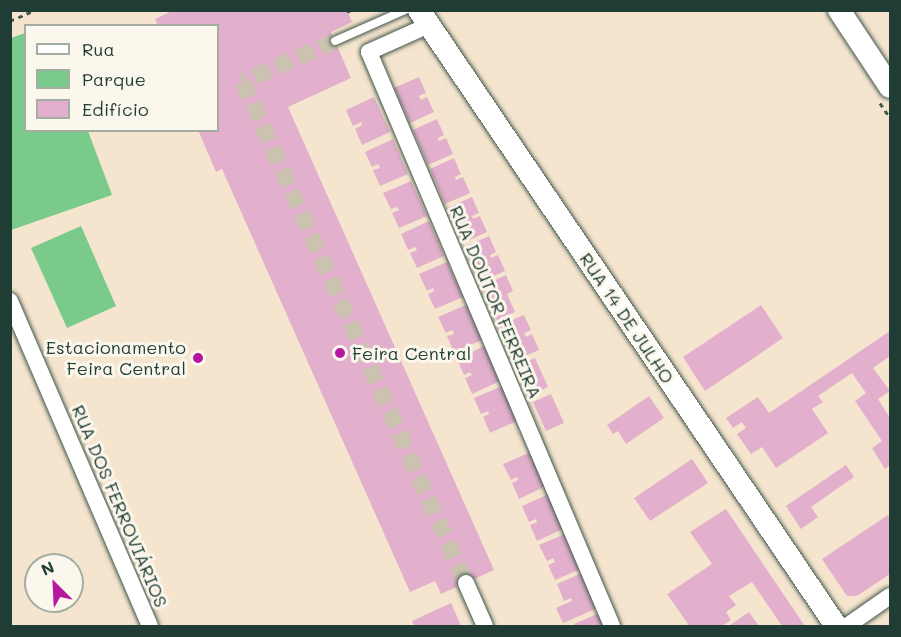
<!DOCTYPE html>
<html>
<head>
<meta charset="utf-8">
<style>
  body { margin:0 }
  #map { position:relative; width:901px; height:637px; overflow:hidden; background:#f6e5ce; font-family:Mali,sans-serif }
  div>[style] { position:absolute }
  .green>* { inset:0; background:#79ca8b }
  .building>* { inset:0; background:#e2afcc }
  .street-tunnel>* { height:16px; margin-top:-8px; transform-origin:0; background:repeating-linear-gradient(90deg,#cbc3af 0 16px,transparent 0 24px) }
  .path>* { height:3px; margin-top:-1.5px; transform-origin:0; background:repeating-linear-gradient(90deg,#3f564b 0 4.5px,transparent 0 9px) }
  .roads { filter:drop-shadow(0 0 2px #3f564b) drop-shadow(0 0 2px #3f564b) }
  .lane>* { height:8px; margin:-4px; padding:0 4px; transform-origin:4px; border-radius:4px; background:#fff }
  .street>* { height:16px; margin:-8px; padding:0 8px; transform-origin:8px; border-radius:8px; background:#fff }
  .secondary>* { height:22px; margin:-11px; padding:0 11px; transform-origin:11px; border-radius:11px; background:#fff }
  .dots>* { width:16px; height:16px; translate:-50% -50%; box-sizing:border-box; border:3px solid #fbf7ec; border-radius:50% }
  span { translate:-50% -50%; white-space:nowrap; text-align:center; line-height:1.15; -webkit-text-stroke:6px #fbf7ec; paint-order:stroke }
  .street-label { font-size:18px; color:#1f3d34 }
  .poi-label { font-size:18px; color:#1f3d34 }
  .right { translate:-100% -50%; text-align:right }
  .left { translate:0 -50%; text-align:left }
  .frame { position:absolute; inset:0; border:12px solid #1f3d34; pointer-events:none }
  .legend { position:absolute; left:24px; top:24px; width:195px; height:108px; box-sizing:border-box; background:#fbf7ec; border:2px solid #a3ada2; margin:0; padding:8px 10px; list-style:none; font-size:18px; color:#1f3d34 }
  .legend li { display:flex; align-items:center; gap:12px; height:30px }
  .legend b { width:30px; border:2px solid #a3ada2 }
  .north { position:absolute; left:24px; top:553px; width:60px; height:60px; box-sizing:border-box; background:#fbf7ec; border:2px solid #a3ada2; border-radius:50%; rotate:336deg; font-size:16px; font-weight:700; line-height:24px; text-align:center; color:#1f3d34 }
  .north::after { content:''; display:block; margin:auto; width:21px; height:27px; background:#b5179e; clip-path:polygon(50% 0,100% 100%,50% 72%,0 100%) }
</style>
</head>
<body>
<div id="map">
  <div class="green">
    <i style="clip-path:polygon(25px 33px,26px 130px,88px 131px,112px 195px,11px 230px,11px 38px)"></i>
    <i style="clip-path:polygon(81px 226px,116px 306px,67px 328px,31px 248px)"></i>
  </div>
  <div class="building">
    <i style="clip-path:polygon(174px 10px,347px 10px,352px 22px,331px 32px,351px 78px,288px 107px,494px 570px,441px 594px,435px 581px,410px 592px,222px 169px,216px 172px,198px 130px,218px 130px,218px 26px,158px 26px,155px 19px)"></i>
    <i style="clip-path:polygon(419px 77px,426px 93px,419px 96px,421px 100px,427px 97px,434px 112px,410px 123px,394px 88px)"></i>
    <i style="clip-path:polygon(374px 97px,390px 132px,362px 145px,355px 129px,362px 125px,361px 122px,353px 126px,346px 110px)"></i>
    <i style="clip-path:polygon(437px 119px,444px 135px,438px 138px,439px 141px,446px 138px,453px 154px,428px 165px,413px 130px)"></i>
    <i style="clip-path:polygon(393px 139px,408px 174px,380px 186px,373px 170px,380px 168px,378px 164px,372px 167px,365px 152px)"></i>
    <i style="clip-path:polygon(454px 158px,461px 174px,455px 177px,456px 180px,463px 177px,470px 193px,445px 204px,430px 169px)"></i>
    <i style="clip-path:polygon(411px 181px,427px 216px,399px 228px,392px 213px,399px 210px,397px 207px,391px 209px,383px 193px)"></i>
    <i style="clip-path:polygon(472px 197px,479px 213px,472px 216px,473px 219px,480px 216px,487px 232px,463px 243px,447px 208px)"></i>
    <i style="clip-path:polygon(429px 221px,444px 256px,417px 268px,410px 253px,417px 250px,415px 247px,408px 250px,401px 234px)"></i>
    <i style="clip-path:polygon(489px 236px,496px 252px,490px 255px,491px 258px,498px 255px,505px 271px,480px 282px,465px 247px)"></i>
    <i style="clip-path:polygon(447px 262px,463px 297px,435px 309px,428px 294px,434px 291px,433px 288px,427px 291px,419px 274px)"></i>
    <i style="clip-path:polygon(506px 275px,513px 291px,507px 294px,515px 312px,497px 320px,482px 286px)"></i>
    <i style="clip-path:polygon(466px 305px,482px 340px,454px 352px,447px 336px,454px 334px,452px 330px,446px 333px,438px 317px)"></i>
    <i style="clip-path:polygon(761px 305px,783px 338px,705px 391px,683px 357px)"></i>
    <i style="clip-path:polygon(524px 315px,531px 330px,524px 333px,526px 337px,532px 334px,539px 350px,515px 360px,499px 325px)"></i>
    <i style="clip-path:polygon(890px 331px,890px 356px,873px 368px,890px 391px,878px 399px,890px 418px,890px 465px,885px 469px,872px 448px,882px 441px,855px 401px,866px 393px,852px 373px,818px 396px,823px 402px,812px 409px,828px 433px,776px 468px,762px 447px,751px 454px,737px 434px,746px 428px,742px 422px,733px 428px,726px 418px,758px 397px,769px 413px)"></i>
    <i style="clip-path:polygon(484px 346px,500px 381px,472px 394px,465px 378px,472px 375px,470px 372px,464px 375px,457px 359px)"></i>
    <i style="clip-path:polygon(535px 358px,548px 387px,530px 395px,517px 366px)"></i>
    <i style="clip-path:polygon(502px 386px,517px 421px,490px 433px,483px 417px,489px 414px,488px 411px,481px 414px,474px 398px)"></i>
    <i style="clip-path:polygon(551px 394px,564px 423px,546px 431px,533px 402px)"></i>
    <i style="clip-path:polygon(649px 396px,664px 418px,626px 444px,618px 431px,613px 434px,607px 425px)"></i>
    <i style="clip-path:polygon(531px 452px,546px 486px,519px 499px,512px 483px,518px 480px,517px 477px,511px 480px,503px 464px)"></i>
    <i style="clip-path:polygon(692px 459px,708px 483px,650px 521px,634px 498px)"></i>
    <i style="clip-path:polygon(846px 465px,854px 477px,811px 507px,818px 517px,801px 529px,786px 506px)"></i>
    <i style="clip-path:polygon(549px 494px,565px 528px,537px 541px,530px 525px,537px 522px,536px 519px,529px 522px,522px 506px)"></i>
    <i style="clip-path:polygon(726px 509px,792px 607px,805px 626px,782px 626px,752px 582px,729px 596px,736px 605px,726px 612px,731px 620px,722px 626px,685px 626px,688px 624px,667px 594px,712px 564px,690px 532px)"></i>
    <i style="clip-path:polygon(888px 515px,890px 518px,890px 574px,857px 596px,847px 596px,822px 559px)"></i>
    <i style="clip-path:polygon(567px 533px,583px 568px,555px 580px,548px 565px,555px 562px,553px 558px,547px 561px,539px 545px)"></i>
    <i style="clip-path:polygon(584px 572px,600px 607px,563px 623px,556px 608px,572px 601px,571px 598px,564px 601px,557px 584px)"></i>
    <i style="clip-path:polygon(451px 603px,461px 626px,414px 626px,412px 621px)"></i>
    <i style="clip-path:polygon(602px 612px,608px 626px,576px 626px,574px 624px)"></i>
    <i style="clip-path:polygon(749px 612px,759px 626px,731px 626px,730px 625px)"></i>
  </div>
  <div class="street-tunnel">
    <i style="left:335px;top:41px;width:101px;rotate:156deg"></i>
    <i style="left:243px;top:82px;width:548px;rotate:66.01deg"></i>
  </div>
  <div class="path">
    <i style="left:347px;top:12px;width:4px;rotate:-27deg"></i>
    <i style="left:10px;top:21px;width:27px;rotate:-24deg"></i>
    <i style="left:880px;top:103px;width:18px;rotate:56deg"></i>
  </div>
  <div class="roads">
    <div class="lane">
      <i style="left:335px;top:41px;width:77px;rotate:-23.9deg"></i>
    </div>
    <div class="street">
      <i style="left:429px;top:25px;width:66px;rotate:155.8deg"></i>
      <i style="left:369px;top:52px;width:623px;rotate:67.05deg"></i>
      <i style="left:10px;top:301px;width:354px;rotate:66.7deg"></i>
      <i style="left:466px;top:583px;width:47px;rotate:66.2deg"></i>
      <i style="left:847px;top:626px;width:52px;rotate:-34.9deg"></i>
    </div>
    <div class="secondary">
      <i style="left:419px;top:10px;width:744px;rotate:55.9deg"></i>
      <i style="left:839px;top:10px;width:92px;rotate:56.5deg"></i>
    </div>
  </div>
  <div class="dots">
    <i style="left:340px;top:353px;background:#b5179e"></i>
    <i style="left:198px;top:358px;background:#b5179e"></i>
  </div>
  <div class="street-label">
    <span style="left:496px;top:302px;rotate:67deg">RUA DOUTOR FERREIRA</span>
    <span style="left:627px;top:318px;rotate:56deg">RUA 14 DE JULHO</span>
    <span style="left:120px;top:506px;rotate:67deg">RUA DOS FERROVIÁRIOS</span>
  </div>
  <div class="poi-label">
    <span class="right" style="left:186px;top:358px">Estacionamento<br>Feira Central</span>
    <span class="left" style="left:352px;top:353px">Feira Central</span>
  </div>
  <div class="frame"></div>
  <ul class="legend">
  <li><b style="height:8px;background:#fff"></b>Rua</li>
  <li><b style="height:16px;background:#79ca8b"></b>Parque</li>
  <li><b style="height:16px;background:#e2afcc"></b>Edifício</li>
  </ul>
  <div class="north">N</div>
</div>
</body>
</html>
